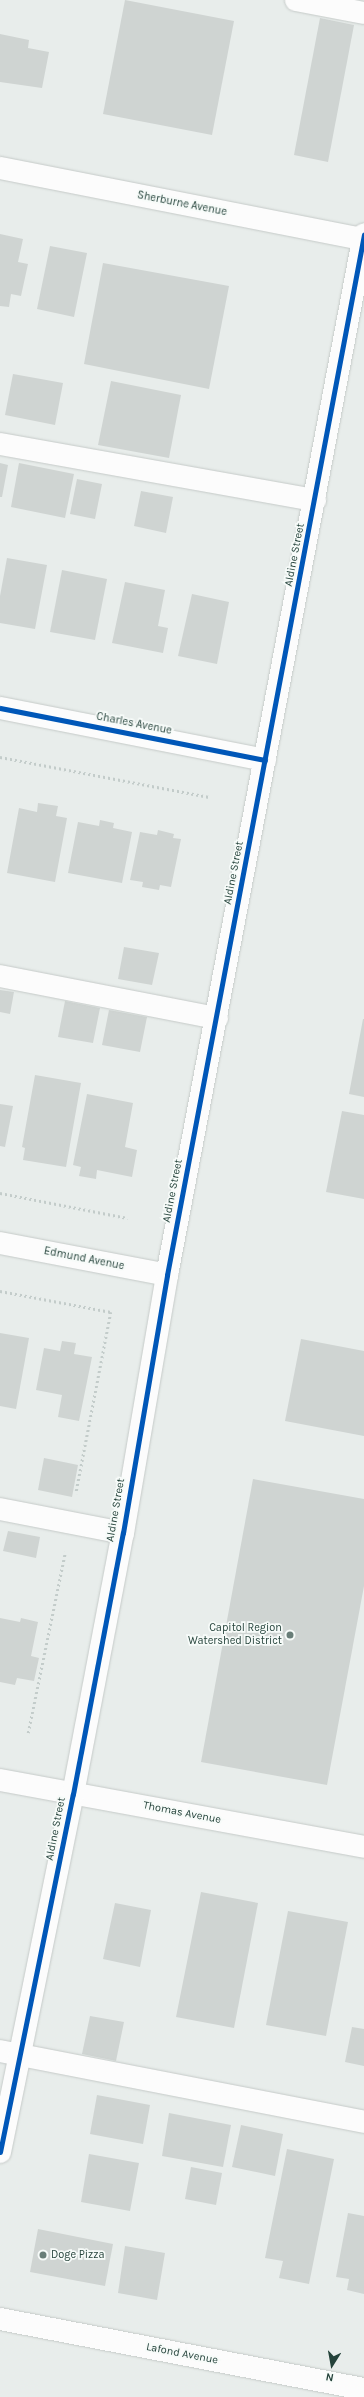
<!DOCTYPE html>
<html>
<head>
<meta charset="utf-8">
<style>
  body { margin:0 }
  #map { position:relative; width:364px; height:2397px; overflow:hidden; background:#e8edeb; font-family:Karla,sans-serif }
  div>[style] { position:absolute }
  .building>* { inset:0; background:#cfd4d2 }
  .path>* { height:2.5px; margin-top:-1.25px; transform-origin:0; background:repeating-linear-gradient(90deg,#c3ccca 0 2px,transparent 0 5px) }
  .roads { filter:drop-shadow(0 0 1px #c5cac8) drop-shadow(0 0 1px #c5cac8) }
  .minor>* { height:22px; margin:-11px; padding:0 11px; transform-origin:11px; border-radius:11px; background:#fcfcfc }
  .cycleway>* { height:5px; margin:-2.5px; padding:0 2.5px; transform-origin:2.5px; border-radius:2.5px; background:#0057b8 }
  .dots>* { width:11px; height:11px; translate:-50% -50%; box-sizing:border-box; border:2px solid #f7fbf9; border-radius:50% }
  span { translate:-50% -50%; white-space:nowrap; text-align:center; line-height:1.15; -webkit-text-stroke:3.5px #f7fbf9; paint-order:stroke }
  .street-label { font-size:11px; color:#24423a }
  .poi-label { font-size:11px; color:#24423a }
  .right { translate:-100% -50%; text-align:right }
  .left { translate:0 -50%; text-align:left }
  .north { position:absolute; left:312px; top:2345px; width:40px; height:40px; -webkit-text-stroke:3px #f7fbf9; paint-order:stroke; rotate:191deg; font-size:11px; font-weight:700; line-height:16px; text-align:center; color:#24423a }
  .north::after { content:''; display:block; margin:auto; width:14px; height:18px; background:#24423a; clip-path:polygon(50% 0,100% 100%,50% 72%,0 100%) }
</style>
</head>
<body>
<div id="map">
  <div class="building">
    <i style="clip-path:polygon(125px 0,234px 21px,212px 135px,103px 114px)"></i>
    <i style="clip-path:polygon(320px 18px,354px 25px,328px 162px,294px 155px)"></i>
    <i style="clip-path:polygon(0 34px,29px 40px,28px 48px,49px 52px,42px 88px,0 82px)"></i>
    <i style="clip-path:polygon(0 234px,23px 239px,18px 262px,28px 264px,21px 296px,11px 294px,9px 307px,0 306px)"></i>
    <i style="clip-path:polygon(50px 246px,87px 253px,74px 317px,37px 309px)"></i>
    <i style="clip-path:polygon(103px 263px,229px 286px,209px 389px,84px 364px)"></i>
    <i style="clip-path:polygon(13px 374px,63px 383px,55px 425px,5px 415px)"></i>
    <i style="clip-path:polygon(111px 381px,181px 395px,169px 458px,98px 445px)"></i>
    <i style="clip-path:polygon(0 463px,8px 465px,2px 497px,0 497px)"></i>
    <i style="clip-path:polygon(19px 463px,74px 474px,65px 518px,11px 507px)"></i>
    <i style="clip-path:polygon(77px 479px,102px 484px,95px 519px,70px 514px)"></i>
    <i style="clip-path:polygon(141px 491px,173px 497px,166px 533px,134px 526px)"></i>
    <i style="clip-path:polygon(7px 558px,47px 565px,35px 629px,0 623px,0 596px)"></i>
    <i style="clip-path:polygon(62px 570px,107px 579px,95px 640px,50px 632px)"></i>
    <i style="clip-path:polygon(125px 582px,165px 590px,158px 626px,168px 628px,163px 653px,112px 643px)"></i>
    <i style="clip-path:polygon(192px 594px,229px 602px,217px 664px,178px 656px)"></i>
    <i style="clip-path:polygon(38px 803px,58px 806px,56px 816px,67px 818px,55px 882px,7px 873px,19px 808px,37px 812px)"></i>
    <i style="clip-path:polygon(100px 820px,114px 823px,113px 828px,132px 832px,122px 883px,68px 873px,78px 822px,99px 826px)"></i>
    <i style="clip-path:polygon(158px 830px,174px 834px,173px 838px,181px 839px,171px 887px,160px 885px,159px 890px,142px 887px,143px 882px,130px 880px,140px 832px,157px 835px)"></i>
    <i style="clip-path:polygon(124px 947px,159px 953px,152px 985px,118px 979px)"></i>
    <i style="clip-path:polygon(0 990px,14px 992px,10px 1014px,0 1012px)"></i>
    <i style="clip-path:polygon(65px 1001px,100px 1008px,93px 1043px,58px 1037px)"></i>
    <i style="clip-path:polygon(109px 1010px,147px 1017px,140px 1052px,102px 1045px)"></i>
    <i style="clip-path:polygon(363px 1019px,364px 1019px,364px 1097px,349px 1094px)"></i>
    <i style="clip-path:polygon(35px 1075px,81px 1083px,66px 1167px,23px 1160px,25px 1148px,22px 1147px)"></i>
    <i style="clip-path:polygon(87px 1094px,133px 1103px,125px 1147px,137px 1150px,132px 1177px,97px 1170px,96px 1179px,79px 1176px,81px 1167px,73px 1165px)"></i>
    <i style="clip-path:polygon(0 1104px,13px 1106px,5px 1147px,0 1146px)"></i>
    <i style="clip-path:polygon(342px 1111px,364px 1115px,364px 1199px,326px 1192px)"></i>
    <i style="clip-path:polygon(0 1333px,29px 1338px,16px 1409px,0 1406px)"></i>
    <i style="clip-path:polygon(301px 1339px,364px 1351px,364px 1436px,285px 1421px)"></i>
    <i style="clip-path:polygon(62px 1341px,76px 1343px,74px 1354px,92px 1357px,79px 1421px,58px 1417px,62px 1395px,36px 1390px,44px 1348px,60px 1351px)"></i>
    <i style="clip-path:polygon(44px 1458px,78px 1465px,72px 1497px,38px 1490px)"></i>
    <i style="clip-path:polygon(253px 1479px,364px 1499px,364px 1586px,327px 1785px,201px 1762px)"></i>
    <i style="clip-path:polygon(8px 1531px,40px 1537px,36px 1558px,3px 1551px)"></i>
    <i style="clip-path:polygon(0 1618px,20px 1622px,21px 1618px,38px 1622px,31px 1656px,39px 1658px,34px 1681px,17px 1678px,15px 1685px,0 1682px)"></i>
    <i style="clip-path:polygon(201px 1892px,258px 1903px,234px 2028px,176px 2017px)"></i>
    <i style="clip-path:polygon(115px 1903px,151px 1910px,140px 1967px,103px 1959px)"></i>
    <i style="clip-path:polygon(288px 1911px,348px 1922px,326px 2036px,266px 2025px)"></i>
    <i style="clip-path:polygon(90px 2016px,124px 2022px,116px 2061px,82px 2054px)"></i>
    <i style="clip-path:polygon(352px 2027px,364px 2029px,364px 2066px,345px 2062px)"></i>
    <i style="clip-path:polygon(97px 2095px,150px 2105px,143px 2144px,90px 2134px)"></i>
    <i style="clip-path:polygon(169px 2113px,231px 2125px,223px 2167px,162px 2156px)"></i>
    <i style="clip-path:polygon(241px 2125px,283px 2134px,275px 2176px,232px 2167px)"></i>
    <i style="clip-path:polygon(287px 2149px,334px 2159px,309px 2284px,279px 2278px,283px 2261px,265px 2258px)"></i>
    <i style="clip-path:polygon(89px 2154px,139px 2163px,130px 2211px,81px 2202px)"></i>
    <i style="clip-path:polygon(191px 2167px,222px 2173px,216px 2205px,185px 2199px)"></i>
    <i style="clip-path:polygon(348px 2213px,364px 2216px,364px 2294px,347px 2290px,349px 2279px,336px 2277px)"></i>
    <i style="clip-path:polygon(38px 2229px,113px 2244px,105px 2286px,30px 2272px)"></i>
    <i style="clip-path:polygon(125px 2246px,165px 2253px,157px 2300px,118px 2293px)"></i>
  </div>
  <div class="path">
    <i style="left:0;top:757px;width:213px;rotate:10.8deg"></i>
    <i style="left:0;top:1193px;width:130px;rotate:11.1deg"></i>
    <i style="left:0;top:1291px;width:113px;rotate:10.7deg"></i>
    <i style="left:111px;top:1312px;width:185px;rotate:100.9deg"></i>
    <i style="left:28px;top:1733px;width:185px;rotate:-78.4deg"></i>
  </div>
  <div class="roads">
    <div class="minor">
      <i style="left:296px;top:0;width:69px;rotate:10.8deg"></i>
      <i style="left:0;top:168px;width:370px;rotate:11.1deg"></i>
      <i style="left:0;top:444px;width:320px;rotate:10.1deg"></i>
      <i style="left:0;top:708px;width:270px;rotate:11.1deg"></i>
      <i style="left:0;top:976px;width:221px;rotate:11deg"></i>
      <i style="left:0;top:1243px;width:170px;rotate:10.8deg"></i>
      <i style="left:0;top:1509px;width:125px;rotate:11deg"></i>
      <i style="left:0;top:1780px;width:370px;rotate:10.4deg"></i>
      <i style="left:0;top:2051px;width:371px;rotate:11deg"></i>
      <i style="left:0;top:2152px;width:365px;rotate:-78.5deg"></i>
      <i style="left:73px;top:1794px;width:266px;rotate:-79.2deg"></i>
      <i style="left:123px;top:1533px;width:262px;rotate:-80.3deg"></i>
      <i style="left:167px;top:1275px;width:1059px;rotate:-79.28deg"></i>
      <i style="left:0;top:2319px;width:371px;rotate:10.9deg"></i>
    </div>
  </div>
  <div class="cycleway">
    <i style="left:0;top:708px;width:270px;rotate:11.1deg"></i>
    <i style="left:0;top:2152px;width:365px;rotate:-78.5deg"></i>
    <i style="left:73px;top:1794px;width:266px;rotate:-79.2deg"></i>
    <i style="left:123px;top:1533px;width:262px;rotate:-80.3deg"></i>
    <i style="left:167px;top:1275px;width:1059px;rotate:-79.28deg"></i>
  </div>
  <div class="dots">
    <i style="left:290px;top:1635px;background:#697e78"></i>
    <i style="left:43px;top:2255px;background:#697e78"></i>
  </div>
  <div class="street-label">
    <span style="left:182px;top:204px;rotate:11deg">Sherburne Avenue</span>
    <span style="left:295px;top:555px;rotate:-79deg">Aldine Street</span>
    <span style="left:134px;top:724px;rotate:11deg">Charles Avenue</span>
    <span style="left:234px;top:873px;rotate:-79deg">Aldine Street</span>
    <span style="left:173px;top:1191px;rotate:-79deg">Aldine Street</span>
    <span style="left:84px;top:1259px;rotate:11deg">Edmund Avenue</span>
    <span style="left:116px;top:1510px;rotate:-80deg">Aldine Street</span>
    <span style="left:182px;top:1813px;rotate:11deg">Thomas Avenue</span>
    <span style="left:56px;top:1829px;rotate:-79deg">Aldine Street</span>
    <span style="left:182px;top:2354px;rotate:11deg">Lafond Avenue</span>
  </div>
  <div class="poi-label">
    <span class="right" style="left:282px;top:1635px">Capitol Region<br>Watershed District</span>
    <span class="left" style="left:51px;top:2255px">Doge Pizza</span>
  </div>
  <div class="north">N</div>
</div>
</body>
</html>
